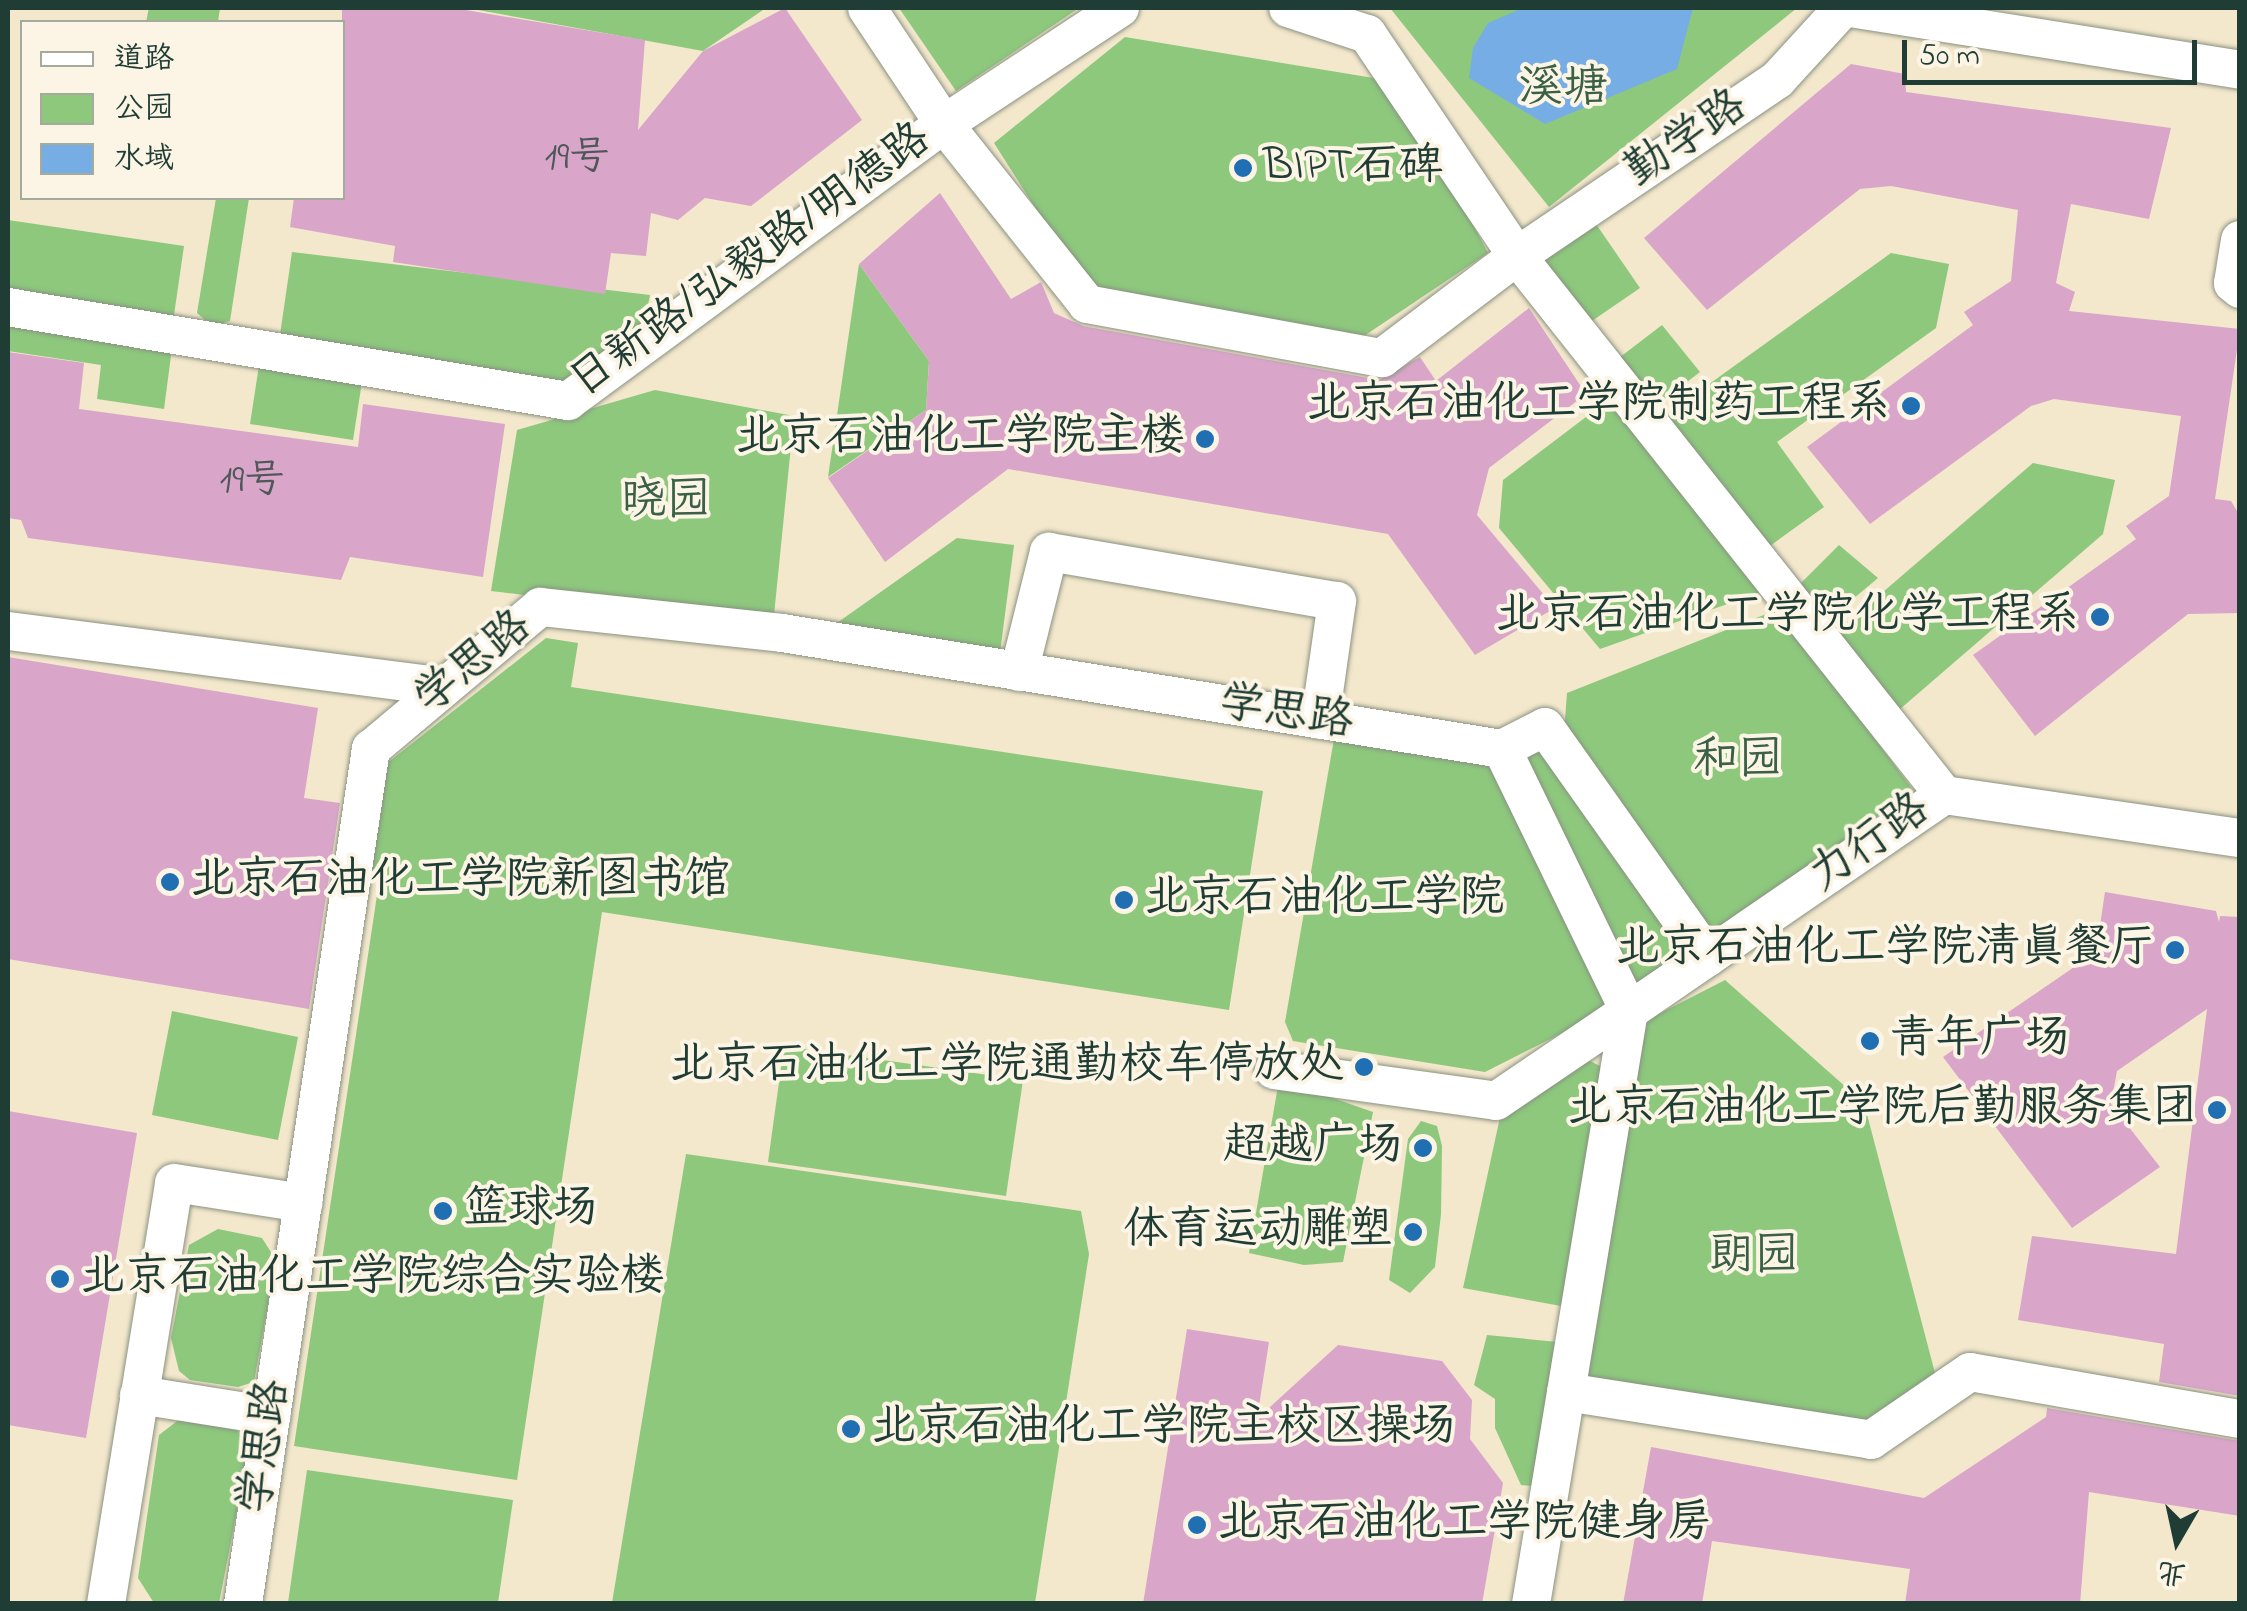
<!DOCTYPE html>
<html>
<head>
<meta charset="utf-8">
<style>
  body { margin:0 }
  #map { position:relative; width:2247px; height:1611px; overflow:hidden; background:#f3e7cc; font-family:"Indie Flower","LXGW WenKai TC",sans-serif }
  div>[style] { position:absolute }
  .green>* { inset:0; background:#8dc87d }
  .water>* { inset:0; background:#77ade5 }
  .building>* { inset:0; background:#d9a6c9 }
  .roads { filter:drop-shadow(0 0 2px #899280) drop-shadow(0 0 2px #899280) }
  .street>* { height:38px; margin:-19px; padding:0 19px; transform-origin:19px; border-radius:19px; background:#fff }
  .dots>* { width:28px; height:28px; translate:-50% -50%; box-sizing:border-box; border:5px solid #fcf5e5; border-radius:50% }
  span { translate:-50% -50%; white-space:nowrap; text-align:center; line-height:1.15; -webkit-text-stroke:8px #fcf5e5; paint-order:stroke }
  .number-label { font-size:40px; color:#4e5759 }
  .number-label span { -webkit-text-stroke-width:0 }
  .park-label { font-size:45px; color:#3a6046 }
  .street-label { font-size:45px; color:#1f3d34 }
  .poi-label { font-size:45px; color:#1f3d34 }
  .left { translate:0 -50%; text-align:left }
  .right { translate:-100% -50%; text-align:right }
  .frame { position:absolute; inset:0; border:10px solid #1f3d34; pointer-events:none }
  .legend { position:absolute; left:20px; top:20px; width:325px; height:180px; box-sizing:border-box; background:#fcf5e5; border:2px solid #a4ab9e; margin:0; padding:12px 18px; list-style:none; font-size:30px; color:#1f3d34 }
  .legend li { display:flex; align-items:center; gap:20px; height:50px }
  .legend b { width:50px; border:2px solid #a4ab9e }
  .north { position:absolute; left:2127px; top:1491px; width:100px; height:100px; -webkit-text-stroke:8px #fcf5e5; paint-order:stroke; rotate:189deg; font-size:28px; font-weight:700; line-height:40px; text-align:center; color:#1f3d34 }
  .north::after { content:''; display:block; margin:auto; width:35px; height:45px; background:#1f3d34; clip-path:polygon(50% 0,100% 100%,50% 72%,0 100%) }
  .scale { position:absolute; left:1902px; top:40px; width:295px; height:45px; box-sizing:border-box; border:5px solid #1f3d34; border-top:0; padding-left:12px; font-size:30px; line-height:35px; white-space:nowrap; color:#1f3d34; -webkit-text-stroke:8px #fcf5e5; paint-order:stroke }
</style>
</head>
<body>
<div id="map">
  <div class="green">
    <i style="clip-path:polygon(149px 8px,220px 8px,218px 22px,146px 22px)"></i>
    <i style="clip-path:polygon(467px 8px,766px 8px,703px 51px)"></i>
    <i style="clip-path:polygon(899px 8px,1079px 8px,956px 91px)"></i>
    <i style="clip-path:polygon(1390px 8px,1797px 8px,1549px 207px)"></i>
    <i style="clip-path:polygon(1125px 37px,1398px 82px,1488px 253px,1361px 338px,1087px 289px,994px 143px)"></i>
    <i style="clip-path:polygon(216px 198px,249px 198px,230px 321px,212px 326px,197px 313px)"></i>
    <i style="clip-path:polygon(8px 220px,184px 246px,173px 322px,8px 297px)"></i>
    <i style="clip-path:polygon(1596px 224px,1640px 288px,1589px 323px,1545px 260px)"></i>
    <i style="clip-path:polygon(292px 252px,650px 295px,643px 330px,565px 387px,280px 335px)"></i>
    <i style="clip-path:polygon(1891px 253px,1949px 264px,1936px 328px,1777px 442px,1824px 507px,1760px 553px,1662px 418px)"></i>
    <i style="clip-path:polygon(859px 264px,929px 361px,926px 410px,828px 477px)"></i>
    <i style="clip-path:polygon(8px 324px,172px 348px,164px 409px,97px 399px,101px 365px,8px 351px)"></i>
    <i style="clip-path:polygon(1662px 325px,1700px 372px,1652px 409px,1615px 361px)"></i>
    <i style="clip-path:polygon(260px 359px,363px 375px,353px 440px,250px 424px)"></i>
    <i style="clip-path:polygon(655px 390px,794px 416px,773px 625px,491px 591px,517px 430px)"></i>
    <i style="clip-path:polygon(1611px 398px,1767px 590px,1600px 649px,1499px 528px,1503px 480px)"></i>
    <i style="clip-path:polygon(2033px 463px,2115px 480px,2103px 534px,1892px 716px,1826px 641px)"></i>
    <i style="clip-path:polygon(957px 538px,1014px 545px,1000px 653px,827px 630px)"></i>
    <i style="clip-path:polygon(1839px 545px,1878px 578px,1822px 625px,1792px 592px)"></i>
    <i style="clip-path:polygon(1779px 609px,1913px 790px,1714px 936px,1564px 733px,1567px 693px)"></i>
    <i style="clip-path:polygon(546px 638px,578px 643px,571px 687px,1263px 791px,1229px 1010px,602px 912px,517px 1480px,294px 1446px,379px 882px,363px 878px,381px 768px)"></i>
    <i style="clip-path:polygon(1545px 727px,1708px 957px,1629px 1011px,1502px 749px)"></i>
    <i style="clip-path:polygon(1334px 739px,1489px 766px,1612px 1008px,1485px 1072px,1293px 1041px,1285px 1022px)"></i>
    <i style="clip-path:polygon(1725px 980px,1864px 1103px,1935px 1373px,1868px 1421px,1584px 1380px,1643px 1022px)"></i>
    <i style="clip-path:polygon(172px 1011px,298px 1037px,278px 1140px,152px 1115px)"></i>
    <i style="clip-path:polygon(784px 1046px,1023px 1080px,1006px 1196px,768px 1162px)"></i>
    <i style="clip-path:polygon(1582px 1057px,1602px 1067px,1572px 1308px,1463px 1288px,1502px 1108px)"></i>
    <i style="clip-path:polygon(1293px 1084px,1373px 1112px,1343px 1262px,1304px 1265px,1249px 1253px,1278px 1086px)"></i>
    <i style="clip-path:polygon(1421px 1121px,1437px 1126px,1442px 1146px,1441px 1214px,1435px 1267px,1410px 1293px,1389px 1280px,1408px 1139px)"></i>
    <i style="clip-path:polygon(686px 1154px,1081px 1211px,1089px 1254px,1035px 1603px,612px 1603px)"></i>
    <i style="clip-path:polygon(218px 1229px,262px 1238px,276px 1260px,254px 1382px,238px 1387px,190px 1380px,179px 1371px,171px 1338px,189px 1245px)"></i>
    <i style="clip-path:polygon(1487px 1335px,1568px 1343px,1545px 1487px,1521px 1485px,1495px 1428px,1495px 1399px,1474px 1385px)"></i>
    <i style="clip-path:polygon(185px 1415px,231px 1420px,249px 1449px,219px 1603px,154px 1603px,138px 1578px,159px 1435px)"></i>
    <i style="clip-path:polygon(307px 1470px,513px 1500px,498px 1603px,288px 1603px)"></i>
  </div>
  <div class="water">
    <i style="clip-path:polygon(1523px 8px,1693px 8px,1677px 69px,1545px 124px,1469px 78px,1473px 48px,1488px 23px)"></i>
  </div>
  <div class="building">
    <i style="clip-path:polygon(342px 8px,454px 8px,645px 40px,638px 130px,703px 51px,785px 8px,862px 120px,751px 206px,705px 198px,678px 220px,651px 213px,646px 256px,611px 253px,605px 294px,393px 262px,395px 246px,290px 227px,294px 198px,342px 198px)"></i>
    <i style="clip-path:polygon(1851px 64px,1905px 74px,1906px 92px,2171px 128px,2149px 219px,2071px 204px,2056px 283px,2075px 292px,2069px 311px,2240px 329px,2215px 499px,2231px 501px,2240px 516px,2240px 613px,2188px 614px,2035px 736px,1973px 655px,2136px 539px,2126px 526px,2169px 496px,2181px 416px,2054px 399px,2031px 406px,1870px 524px,1807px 447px,1973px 325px,1964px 312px,2011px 281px,2018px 210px,1891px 186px,1860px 189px,1707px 310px,1644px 238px)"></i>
    <i style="clip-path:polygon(940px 193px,1011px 299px,1041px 282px,1054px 313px,1083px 326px,1379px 380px,1420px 357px,1436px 381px,1529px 308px,1586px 394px,1489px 468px,1477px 515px,1555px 608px,1475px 655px,1388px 534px,1008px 469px,885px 562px,828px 478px,926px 410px,929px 361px,859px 264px)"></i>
    <i style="clip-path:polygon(8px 352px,84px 363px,79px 409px,358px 447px,363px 404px,505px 424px,483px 577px,350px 557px,341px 580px,28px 538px,21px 520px,8px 518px)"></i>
    <i style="clip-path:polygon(8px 657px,318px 708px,304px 798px,340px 803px,309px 1009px,8px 959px)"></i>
    <i style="clip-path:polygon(2105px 892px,2216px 911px,2219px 922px,2220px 916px,2240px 917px,2240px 1396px,2159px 1382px,2164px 1344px,2018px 1320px,2032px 1236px,2176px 1254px,2207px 1009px,2117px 1071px,2111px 1104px,2160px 1167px,2072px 1228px,1943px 1057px,2096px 952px)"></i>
    <i style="clip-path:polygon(8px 1111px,137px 1133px,86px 1438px,8px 1425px)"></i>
    <i style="clip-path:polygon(1187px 1329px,1269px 1342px,1257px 1419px,1338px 1345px,1442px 1361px,1472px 1400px,1470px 1439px,1503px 1483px,1482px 1604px,1143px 1604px)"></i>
    <i style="clip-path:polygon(2047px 1408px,2240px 1441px,2240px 1516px,2089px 1492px,2080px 1604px,1905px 1604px,1910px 1569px,1712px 1541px,1702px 1604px,1623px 1604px,1651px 1447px,1924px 1498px,2046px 1417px)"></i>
  </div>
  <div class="roads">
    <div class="street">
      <i style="left:1120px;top:8px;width:211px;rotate:146.6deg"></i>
      <i style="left:944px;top:124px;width:230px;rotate:51.5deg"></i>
      <i style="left:1087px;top:304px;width:300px;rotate:10.4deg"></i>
      <i style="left:1382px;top:358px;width:169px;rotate:-37.1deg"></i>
      <i style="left:1517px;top:256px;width:268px;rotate:-124deg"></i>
      <i style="left:1367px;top:34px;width:83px;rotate:-161.8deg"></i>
      <i style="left:1850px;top:8px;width:395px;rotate:9deg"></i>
      <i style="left:2240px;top:240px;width:44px;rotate:99.2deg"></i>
      <i style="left:2233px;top:283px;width:9px;rotate:41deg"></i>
      <i style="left:8px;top:307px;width:568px;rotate:9.53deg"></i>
      <i style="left:568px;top:401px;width:467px;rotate:-36.4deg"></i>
      <i style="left:944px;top:124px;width:139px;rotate:-123.6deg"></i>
      <i style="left:8px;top:631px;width:439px;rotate:7.3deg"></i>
      <i style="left:1019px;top:672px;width:124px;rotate:-76deg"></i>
      <i style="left:1049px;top:552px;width:292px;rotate:9.7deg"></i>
      <i style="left:1337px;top:601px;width:120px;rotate:98.1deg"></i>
      <i style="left:1502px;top:749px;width:291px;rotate:64.1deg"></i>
      <i style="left:1629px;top:1011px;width:382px;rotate:-34.4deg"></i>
      <i style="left:1944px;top:795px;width:688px;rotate:-128.39deg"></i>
      <i style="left:1517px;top:256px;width:315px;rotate:-34.1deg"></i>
      <i style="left:1778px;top:79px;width:96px;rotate:-47.5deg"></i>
      <i style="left:1502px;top:749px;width:48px;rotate:-27.1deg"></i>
      <i style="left:1545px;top:727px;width:282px;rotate:54.7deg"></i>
      <i style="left:1944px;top:795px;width:299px;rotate:8.3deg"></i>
      <i style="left:1274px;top:1070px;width:224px;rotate:7.9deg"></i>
      <i style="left:1496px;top:1101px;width:161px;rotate:-34.1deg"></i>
      <i style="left:1629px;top:1011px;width:601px;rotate:99.38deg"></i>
      <i style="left:1566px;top:1392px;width:309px;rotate:8.9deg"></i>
      <i style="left:1871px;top:1440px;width:120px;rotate:-34.5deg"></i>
      <i style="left:1970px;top:1372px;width:274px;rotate:9.9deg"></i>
      <i style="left:139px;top:1395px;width:134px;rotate:9deg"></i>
      <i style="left:106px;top:1604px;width:426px;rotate:-80.8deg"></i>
      <i style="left:174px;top:1183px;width:131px;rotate:8.8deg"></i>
      <i style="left:243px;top:1604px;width:865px;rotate:-81.49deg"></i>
      <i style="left:371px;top:749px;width:221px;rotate:-40deg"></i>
      <i style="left:540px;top:607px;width:243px;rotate:6.1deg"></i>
      <i style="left:782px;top:633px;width:729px;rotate:9.15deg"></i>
    </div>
  </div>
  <div class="dots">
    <i style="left:1243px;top:168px;background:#1f6fb2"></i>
    <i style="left:1911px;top:406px;background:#1f6fb2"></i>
    <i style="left:1205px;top:439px;background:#1f6fb2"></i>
    <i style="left:2100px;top:617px;background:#1f6fb2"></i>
    <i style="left:170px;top:882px;background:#1f6fb2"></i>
    <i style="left:1124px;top:900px;background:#1f6fb2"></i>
    <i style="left:2175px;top:950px;background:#1f6fb2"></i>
    <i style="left:1870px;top:1041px;background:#1f6fb2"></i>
    <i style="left:1364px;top:1067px;background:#1f6fb2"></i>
    <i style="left:2217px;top:1110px;background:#1f6fb2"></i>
    <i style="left:1423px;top:1148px;background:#1f6fb2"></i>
    <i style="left:443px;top:1211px;background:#1f6fb2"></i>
    <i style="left:1413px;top:1232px;background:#1f6fb2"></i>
    <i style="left:60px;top:1279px;background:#1f6fb2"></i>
    <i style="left:851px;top:1429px;background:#1f6fb2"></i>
    <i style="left:1197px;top:1525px;background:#1f6fb2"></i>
  </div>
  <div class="number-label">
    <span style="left:577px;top:159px">19号</span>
    <span style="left:252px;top:482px">19号</span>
  </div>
  <div class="park-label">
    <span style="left:1563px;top:90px">溪塘</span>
    <span style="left:666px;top:503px">晓园</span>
    <span style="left:1738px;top:762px">和园</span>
    <span style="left:1754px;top:1258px">朗园</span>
  </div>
  <div class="street-label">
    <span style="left:1687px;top:140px;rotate:-34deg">勤学路</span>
    <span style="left:751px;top:262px;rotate:-36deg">日新路/弘毅路/明德路</span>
    <span style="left:474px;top:664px;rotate:-39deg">学思路</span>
    <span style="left:1286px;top:714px;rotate:9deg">学思路</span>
    <span style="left:1870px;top:844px;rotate:-35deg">力行路</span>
    <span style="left:266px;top:1447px;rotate:-82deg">学思路</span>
  </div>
  <div class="poi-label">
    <span class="left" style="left:1263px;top:168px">BIPT石碑</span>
    <span class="right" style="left:1891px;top:406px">北京石油化工学院制药工程系</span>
    <span class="right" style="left:1185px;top:439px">北京石油化工学院主楼</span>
    <span class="right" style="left:2080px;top:617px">北京石油化工学院化学工程系</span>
    <span class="left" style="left:190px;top:882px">北京石油化工学院新图书馆</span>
    <span class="left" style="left:1144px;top:900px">北京石油化工学院</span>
    <span class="right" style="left:2155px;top:950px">北京石油化工学院清真餐厅</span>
    <span class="left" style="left:1890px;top:1041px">青年广场</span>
    <span class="right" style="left:1344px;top:1067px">北京石油化工学院通勤校车停放处</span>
    <span class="right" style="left:2197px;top:1110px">北京石油化工学院后勤服务集团</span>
    <span class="right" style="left:1403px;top:1148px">超越广场</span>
    <span class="left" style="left:463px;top:1211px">篮球场</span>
    <span class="right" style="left:1393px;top:1232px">体育运动雕塑</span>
    <span class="left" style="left:80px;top:1279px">北京石油化工学院综合实验楼</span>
    <span class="left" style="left:871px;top:1429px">北京石油化工学院主校区操场</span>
    <span class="left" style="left:1217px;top:1525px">北京石油化工学院健身房</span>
  </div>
  <div class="frame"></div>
  <ul class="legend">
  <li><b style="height:12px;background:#fff"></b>道路</li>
  <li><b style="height:28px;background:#8dc87d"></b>公园</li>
  <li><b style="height:28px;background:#77ade5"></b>水域</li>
  </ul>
  <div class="north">北</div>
  <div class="scale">50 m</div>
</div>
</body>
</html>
